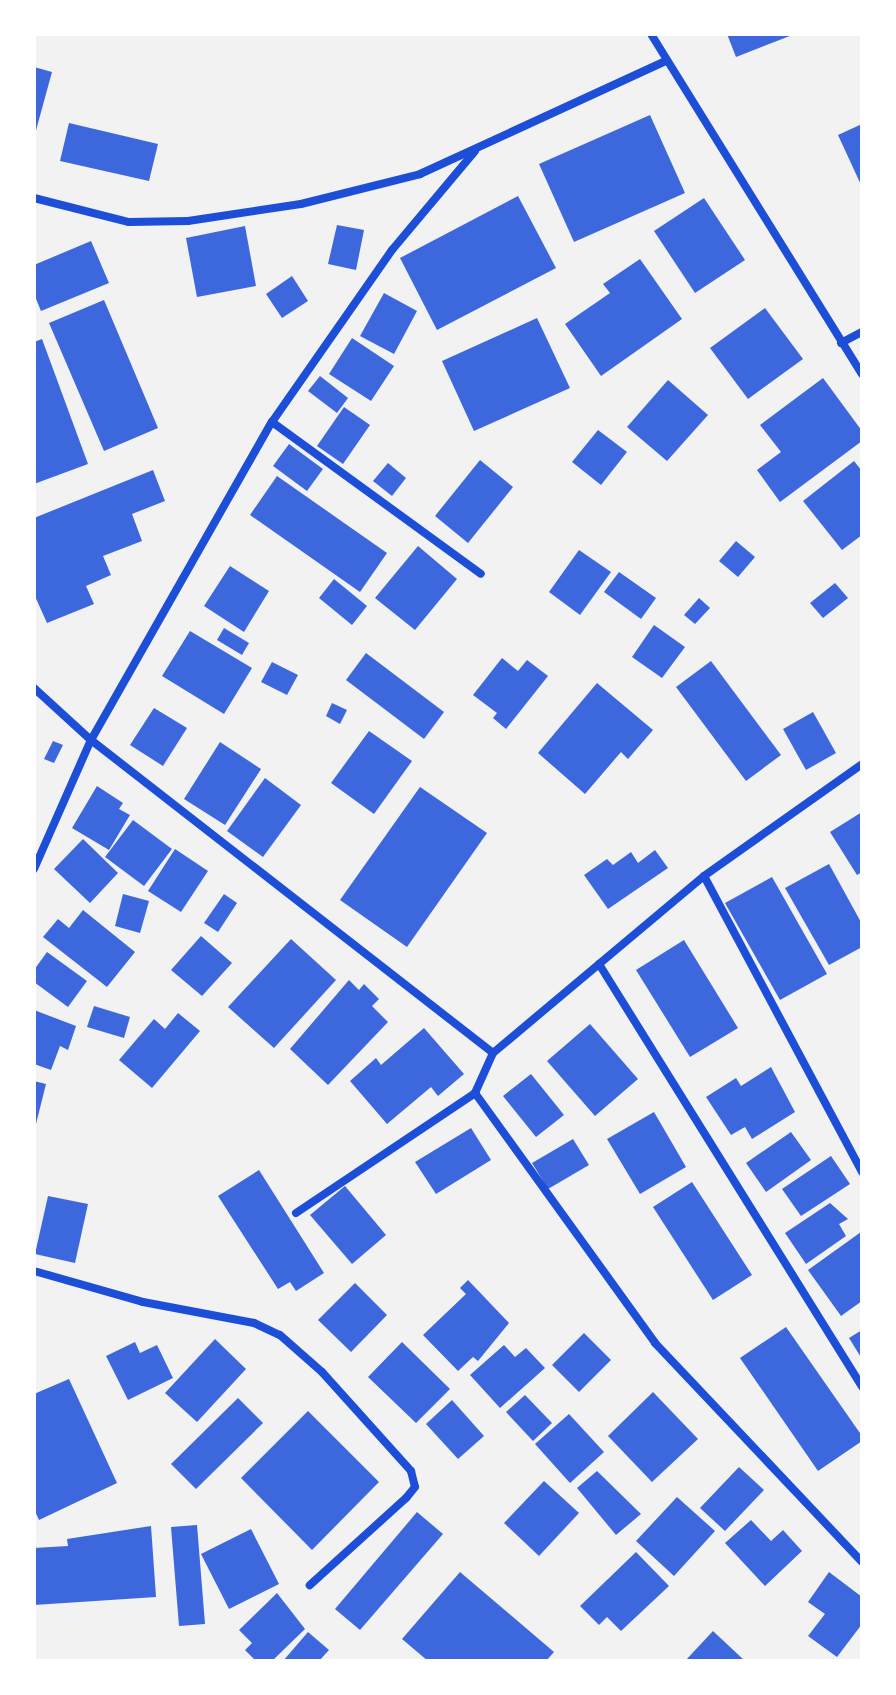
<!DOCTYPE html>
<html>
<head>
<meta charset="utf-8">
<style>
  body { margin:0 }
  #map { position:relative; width:896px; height:1695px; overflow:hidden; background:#f2f2f2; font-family:Bitter,serif }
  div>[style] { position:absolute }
  .building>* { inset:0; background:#3d67dc }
  .minor>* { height:8px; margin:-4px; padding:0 4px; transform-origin:4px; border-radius:4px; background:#1d4ed8 }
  span { translate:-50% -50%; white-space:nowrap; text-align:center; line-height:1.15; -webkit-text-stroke:7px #fff; paint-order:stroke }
  .frame { position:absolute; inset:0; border:36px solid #fff; pointer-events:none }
</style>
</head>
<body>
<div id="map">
  <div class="building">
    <i style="clip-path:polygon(727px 34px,795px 34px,736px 57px)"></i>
    <i style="clip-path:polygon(34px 67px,52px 72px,35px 134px,34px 133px)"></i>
    <i style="clip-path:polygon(650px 115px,685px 193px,574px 242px,539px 164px)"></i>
    <i style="clip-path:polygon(69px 123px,158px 144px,149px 181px,60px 161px)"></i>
    <i style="clip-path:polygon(862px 124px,862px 187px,838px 135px)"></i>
    <i style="clip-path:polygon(518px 196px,556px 268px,437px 330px,400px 258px)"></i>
    <i style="clip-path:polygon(704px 198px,745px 260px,695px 293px,654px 231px)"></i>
    <i style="clip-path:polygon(337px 225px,364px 230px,356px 270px,328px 264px)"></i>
    <i style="clip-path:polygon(245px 226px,256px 286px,197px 297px,186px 238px)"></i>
    <i style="clip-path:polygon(91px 241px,109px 283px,41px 311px,34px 294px,34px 265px)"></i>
    <i style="clip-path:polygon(640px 259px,682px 319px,601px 376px,565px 324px,610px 293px,603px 284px)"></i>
    <i style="clip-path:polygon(292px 276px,308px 301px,282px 318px,266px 294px)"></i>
    <i style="clip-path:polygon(384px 293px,417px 311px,394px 354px,360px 336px)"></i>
    <i style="clip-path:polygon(104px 300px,158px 428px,104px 451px,49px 323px)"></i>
    <i style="clip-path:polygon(765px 308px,803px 359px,748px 399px,710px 348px)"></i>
    <i style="clip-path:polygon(537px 318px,570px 388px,474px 431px,442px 361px)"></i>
    <i style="clip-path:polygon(352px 338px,394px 366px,371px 401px,329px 374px)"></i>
    <i style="clip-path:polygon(42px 339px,88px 464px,34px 484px,34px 342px)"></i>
    <i style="clip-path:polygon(320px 376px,348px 398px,337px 413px,308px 391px)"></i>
    <i style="clip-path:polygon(823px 378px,862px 431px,862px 441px,780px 502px,757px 470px,781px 452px,760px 425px)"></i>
    <i style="clip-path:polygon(668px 380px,708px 415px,667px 461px,627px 427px)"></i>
    <i style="clip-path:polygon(344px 407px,370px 425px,343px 464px,317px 446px)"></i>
    <i style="clip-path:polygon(598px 430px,627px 452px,601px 485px,572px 462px)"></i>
    <i style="clip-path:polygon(289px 444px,323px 469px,307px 491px,273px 466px)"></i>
    <i style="clip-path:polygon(480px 460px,513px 487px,468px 543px,435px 516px)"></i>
    <i style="clip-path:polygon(854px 461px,862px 471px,862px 535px,842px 550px,803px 501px)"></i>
    <i style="clip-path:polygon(388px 463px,406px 478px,392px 496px,373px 481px)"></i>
    <i style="clip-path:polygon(153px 470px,165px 501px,132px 514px,142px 541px,103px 556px,111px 575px,86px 586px,94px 604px,47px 623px,34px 594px,34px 518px)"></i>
    <i style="clip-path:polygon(277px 476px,387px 553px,360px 592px,250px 515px)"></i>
    <i style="clip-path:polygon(736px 541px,755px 557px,738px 577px,719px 561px)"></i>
    <i style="clip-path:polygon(418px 546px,457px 579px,415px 630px,375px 598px)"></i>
    <i style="clip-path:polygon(579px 550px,611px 572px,580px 615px,549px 592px)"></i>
    <i style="clip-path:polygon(230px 566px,269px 591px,244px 632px,204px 606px)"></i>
    <i style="clip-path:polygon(619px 572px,656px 598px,641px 619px,604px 592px)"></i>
    <i style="clip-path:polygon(334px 579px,367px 606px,352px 625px,319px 598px)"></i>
    <i style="clip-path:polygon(835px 583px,848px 598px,823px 618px,810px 603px)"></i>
    <i style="clip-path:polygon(699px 598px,710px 608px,695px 624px,684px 615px)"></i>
    <i style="clip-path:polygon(654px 625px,685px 647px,662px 678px,632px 657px)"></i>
    <i style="clip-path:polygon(224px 628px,249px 643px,242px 655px,217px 640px)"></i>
    <i style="clip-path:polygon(190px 631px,252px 668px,224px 714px,162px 676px)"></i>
    <i style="clip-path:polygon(366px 653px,444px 712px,424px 739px,346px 680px)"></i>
    <i style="clip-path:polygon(502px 658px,518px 671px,527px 660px,548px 676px,506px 729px,493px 718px,497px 713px,473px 695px)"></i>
    <i style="clip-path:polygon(711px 661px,781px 755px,746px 781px,676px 687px)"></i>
    <i style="clip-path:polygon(272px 662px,298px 675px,287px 695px,261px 682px)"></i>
    <i style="clip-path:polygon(597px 683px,653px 730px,628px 759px,621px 752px,585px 794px,538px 753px)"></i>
    <i style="clip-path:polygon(332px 703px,347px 710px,340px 724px,326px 716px)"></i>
    <i style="clip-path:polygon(154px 708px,187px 728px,163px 766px,130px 745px)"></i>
    <i style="clip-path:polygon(813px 712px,836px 753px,806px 770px,783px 729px)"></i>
    <i style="clip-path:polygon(369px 731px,412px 761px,374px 814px,331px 783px)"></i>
    <i style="clip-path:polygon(53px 741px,63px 745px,54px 763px,44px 759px)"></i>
    <i style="clip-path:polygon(220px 742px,261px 769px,225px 825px,184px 799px)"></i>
    <i style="clip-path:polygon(265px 778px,301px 805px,263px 857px,227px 831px)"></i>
    <i style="clip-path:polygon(97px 786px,123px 803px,119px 809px,130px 815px,109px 850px,72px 828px)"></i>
    <i style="clip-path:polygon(420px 787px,487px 833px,407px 947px,340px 900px)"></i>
    <i style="clip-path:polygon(862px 812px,862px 872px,857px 875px,830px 832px)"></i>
    <i style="clip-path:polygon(133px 820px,172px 849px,144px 886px,105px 857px)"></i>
    <i style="clip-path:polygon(83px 839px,118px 873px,90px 903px,54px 869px)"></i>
    <i style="clip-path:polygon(175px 849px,208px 871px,181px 912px,148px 891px)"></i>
    <i style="clip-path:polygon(655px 850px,668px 868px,608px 909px,584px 875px,607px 859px,613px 865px,631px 852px,638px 863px)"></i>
    <i style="clip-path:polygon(829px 864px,862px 924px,862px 947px,829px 965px,785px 888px)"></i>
    <i style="clip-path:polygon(772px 877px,827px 974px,780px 1000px,725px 903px)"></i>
    <i style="clip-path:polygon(123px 894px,149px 901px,140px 933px,115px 926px)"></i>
    <i style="clip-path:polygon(224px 894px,237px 903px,218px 932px,204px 923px)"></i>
    <i style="clip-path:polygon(83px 910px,135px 952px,107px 987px,43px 937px,58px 919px,69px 928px)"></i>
    <i style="clip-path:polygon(201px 936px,232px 963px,202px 996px,171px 970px)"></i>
    <i style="clip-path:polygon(291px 939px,336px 980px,274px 1048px,228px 1007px)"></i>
    <i style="clip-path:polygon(684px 940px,738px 1028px,690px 1057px,636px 970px)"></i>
    <i style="clip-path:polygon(47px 952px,87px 981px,68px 1007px,34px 982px,34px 970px)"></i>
    <i style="clip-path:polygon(349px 980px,359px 990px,364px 984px,379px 999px,372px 1006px,388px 1022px,328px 1085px,290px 1049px)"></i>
    <i style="clip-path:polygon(94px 1006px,130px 1017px,124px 1038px,87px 1027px)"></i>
    <i style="clip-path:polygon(34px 1010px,76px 1026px,68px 1050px,60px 1046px,51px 1070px,34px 1064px)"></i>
    <i style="clip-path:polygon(178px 1013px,200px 1031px,152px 1088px,119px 1060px,154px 1019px,165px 1029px)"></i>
    <i style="clip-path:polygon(590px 1024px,638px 1079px,595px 1116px,547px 1061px)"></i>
    <i style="clip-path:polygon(424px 1028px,464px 1074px,438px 1096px,431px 1087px,387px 1124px,350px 1081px,376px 1058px,381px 1065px)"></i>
    <i style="clip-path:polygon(771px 1067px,795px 1112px,752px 1139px,745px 1127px,731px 1135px,706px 1097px,736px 1078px,741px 1086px)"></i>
    <i style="clip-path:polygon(531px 1074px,564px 1115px,536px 1137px,503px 1096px)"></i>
    <i style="clip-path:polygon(34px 1081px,46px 1084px,35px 1128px,34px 1128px)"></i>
    <i style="clip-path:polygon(654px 1112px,686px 1167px,640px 1194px,607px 1139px)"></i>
    <i style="clip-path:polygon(471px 1128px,491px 1160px,436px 1194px,415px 1162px)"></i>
    <i style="clip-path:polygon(791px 1132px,811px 1160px,766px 1192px,746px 1163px)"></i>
    <i style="clip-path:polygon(573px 1139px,589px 1165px,548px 1189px,532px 1163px)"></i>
    <i style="clip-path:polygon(831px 1156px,850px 1184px,801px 1216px,782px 1189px)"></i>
    <i style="clip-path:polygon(259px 1170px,324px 1273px,296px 1291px,290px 1282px,278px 1289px,218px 1196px)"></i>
    <i style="clip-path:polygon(692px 1182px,752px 1275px,713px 1300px,653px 1207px)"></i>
    <i style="clip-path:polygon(345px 1186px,386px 1235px,352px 1264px,310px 1215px)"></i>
    <i style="clip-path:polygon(48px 1196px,88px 1204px,75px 1263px,35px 1254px)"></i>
    <i style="clip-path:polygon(830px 1203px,848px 1219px,839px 1224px,846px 1236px,806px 1264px,785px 1233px)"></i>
    <i style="clip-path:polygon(861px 1232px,862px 1301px,841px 1316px,808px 1270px)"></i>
    <i style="clip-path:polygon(468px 1280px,509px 1323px,478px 1361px,473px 1357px,458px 1371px,423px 1335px,466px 1294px,460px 1288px)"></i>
    <i style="clip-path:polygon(355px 1283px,387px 1315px,351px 1352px,318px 1320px)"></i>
    <i style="clip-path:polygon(786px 1327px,862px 1436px,862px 1441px,818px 1471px,740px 1358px)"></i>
    <i style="clip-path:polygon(862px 1330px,862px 1359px,849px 1338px)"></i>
    <i style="clip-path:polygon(584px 1333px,611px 1360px,579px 1392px,552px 1365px)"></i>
    <i style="clip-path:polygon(215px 1339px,246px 1369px,197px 1422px,165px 1393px)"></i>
    <i style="clip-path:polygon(135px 1342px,140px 1353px,157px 1345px,173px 1378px,128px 1400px,106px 1356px)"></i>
    <i style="clip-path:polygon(402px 1342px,450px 1389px,416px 1423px,368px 1377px)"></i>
    <i style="clip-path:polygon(504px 1345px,515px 1357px,526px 1348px,545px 1368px,500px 1408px,470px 1375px)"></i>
    <i style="clip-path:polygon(69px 1379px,117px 1483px,39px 1520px,34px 1509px,34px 1394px)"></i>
    <i style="clip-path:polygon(653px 1392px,698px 1439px,652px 1482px,608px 1436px)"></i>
    <i style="clip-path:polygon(525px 1395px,552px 1423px,533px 1441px,506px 1412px)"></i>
    <i style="clip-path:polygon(238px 1398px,263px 1423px,196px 1489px,171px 1464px)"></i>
    <i style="clip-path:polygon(452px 1400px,484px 1436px,458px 1459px,426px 1424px)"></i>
    <i style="clip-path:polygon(308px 1411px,379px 1482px,312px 1550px,241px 1478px)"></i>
    <i style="clip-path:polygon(569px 1414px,604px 1452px,570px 1483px,535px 1444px)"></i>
    <i style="clip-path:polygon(739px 1467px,764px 1490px,725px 1531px,700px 1508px)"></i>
    <i style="clip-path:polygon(597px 1471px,641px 1514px,616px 1535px,577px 1488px)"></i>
    <i style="clip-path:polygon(544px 1481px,579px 1513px,539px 1556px,504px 1523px)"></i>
    <i style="clip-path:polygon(677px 1497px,715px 1531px,674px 1576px,636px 1541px)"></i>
    <i style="clip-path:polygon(417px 1512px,443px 1534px,360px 1630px,335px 1609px)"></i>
    <i style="clip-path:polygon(751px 1520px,771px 1541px,783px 1530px,802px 1551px,765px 1586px,725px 1543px)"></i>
    <i style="clip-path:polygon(197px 1525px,205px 1624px,179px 1626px,171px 1527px)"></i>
    <i style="clip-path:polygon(151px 1526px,156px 1597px,34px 1605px,34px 1548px,68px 1546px,67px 1539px)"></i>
    <i style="clip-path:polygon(251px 1529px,279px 1584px,229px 1609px,201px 1554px)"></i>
    <i style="clip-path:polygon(636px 1552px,669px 1586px,621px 1631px,607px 1617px,599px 1625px,580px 1606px)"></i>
    <i style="clip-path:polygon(460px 1572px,554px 1652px,546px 1661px,428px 1661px,402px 1639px)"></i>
    <i style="clip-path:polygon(829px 1572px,862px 1597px,862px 1624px,837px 1657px,808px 1636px,825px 1614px,808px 1602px)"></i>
    <i style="clip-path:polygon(277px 1593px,305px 1629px,272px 1661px,256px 1661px,245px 1650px,252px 1643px,239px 1630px)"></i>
    <i style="clip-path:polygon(713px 1631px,745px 1661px,685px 1661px)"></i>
    <i style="clip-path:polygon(308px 1632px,329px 1650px,319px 1661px,283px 1661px)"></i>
  </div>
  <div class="minor">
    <i style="left:651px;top:34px;width:400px;rotate:58.2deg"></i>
    <i style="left:34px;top:198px;width:98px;rotate:14.2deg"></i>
    <i style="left:129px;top:222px;width:59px;rotate:-1deg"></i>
    <i style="left:188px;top:221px;width:114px;rotate:-8.6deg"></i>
    <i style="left:301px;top:204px;width:123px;rotate:-14.1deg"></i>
    <i style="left:420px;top:174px;width:271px;rotate:-24.7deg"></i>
    <i style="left:841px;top:343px;width:24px;rotate:-28deg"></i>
    <i style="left:272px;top:422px;width:258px;rotate:36deg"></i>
    <i style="left:34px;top:688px;width:77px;rotate:42.4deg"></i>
    <i style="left:91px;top:740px;width:509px;rotate:37.9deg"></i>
    <i style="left:34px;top:869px;width:141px;rotate:-66.2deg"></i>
    <i style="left:91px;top:740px;width:366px;rotate:-60.4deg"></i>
    <i style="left:272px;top:422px;width:210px;rotate:-55.1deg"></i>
    <i style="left:392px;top:250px;width:129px;rotate:-50deg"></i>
    <i style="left:704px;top:876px;width:336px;rotate:61.9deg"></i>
    <i style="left:599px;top:964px;width:498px;rotate:58.1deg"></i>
    <i style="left:475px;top:1093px;width:308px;rotate:54.2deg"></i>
    <i style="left:655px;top:1343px;width:301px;rotate:46.6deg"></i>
    <i style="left:296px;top:1213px;width:216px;rotate:-33.8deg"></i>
    <i style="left:475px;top:1093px;width:44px;rotate:-65.8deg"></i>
    <i style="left:493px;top:1053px;width:275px;rotate:-40deg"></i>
    <i style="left:704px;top:876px;width:194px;rotate:-35.3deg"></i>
    <i style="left:34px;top:1271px;width:113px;rotate:15.9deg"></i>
    <i style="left:143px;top:1302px;width:113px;rotate:10.7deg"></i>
    <i style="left:254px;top:1323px;width:29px;rotate:25deg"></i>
    <i style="left:280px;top:1335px;width:56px;rotate:41.4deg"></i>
    <i style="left:322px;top:1372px;width:133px;rotate:48deg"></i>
    <i style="left:411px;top:1471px;width:16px;rotate:76deg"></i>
    <i style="left:415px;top:1487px;width:14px;rotate:129deg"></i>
    <i style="left:406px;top:1498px;width:130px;rotate:137.8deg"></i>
  </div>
  <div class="frame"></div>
</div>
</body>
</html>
